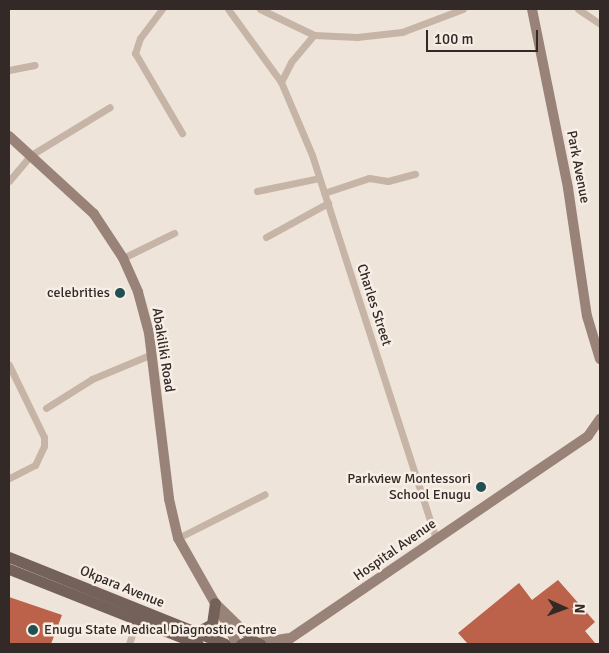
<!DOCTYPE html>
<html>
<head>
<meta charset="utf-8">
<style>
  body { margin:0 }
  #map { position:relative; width:609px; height:653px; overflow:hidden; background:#efe4da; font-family:Signika,sans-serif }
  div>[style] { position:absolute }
  .building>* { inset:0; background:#bc614a }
  .street>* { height:7px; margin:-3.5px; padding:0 3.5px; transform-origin:3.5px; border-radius:3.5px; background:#c6b4a7 }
  .secondary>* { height:10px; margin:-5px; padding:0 5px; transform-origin:5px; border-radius:5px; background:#998378 }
  .primary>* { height:11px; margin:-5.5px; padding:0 5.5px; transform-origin:5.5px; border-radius:5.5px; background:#746159 }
  .dots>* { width:14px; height:14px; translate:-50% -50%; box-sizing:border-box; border:2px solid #f7eee6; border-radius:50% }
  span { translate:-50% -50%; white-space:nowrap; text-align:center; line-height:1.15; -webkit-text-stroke:5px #f7eee6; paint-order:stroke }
  .street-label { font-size:14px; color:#332a27 }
  .poi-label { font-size:14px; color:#332a27 }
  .right { translate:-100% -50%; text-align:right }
  .left { translate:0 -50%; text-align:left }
  .frame { position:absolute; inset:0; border:10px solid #332a27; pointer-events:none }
  .north { position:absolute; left:539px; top:583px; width:50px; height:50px; -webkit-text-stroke:4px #f7eee6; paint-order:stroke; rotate:92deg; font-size:14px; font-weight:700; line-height:20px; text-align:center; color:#332a27 }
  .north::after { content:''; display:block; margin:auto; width:18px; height:22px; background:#332a27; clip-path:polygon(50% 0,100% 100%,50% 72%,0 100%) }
  .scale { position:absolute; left:426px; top:30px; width:112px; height:22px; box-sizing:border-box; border:2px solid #332a27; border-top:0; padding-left:6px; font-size:15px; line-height:18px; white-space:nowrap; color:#332a27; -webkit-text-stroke:4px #f7eee6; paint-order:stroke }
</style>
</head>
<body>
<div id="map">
  <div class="building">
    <i style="clip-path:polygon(558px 580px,595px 622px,585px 631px,596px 644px,468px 644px,458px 633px,519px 583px,532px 600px)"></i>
    <i style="clip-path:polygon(9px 597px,62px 615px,51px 644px,9px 644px)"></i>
  </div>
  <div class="street">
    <i style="left:162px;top:9px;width:36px;rotate:127deg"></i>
    <i style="left:140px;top:38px;width:16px;rotate:108deg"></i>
    <i style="left:135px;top:53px;width:93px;rotate:59.6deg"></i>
    <i style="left:228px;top:9px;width:90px;rotate:54deg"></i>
    <i style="left:281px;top:82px;width:79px;rotate:67deg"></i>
    <i style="left:312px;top:155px;width:403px;rotate:72.1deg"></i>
    <i style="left:260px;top:9px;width:60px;rotate:25.7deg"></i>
    <i style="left:314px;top:35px;width:43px;rotate:2.7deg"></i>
    <i style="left:357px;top:37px;width:45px;rotate:-6.3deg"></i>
    <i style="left:402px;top:32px;width:65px;rotate:-20.7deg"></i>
    <i style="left:578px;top:9px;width:27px;rotate:34deg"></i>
    <i style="left:9px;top:70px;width:26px;rotate:-11deg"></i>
    <i style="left:281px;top:82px;width:22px;rotate:-63deg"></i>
    <i style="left:291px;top:62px;width:35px;rotate:-50deg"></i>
    <i style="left:9px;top:181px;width:34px;rotate:-50deg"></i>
    <i style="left:31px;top:155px;width:92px;rotate:-31.3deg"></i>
    <i style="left:257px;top:191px;width:63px;rotate:-11.8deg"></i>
    <i style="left:324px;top:193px;width:47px;rotate:-18.4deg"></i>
    <i style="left:369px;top:178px;width:19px;rotate:9deg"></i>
    <i style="left:388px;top:181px;width:28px;rotate:-15deg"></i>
    <i style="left:266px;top:237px;width:71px;rotate:-28.7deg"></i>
    <i style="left:123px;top:258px;width:57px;rotate:-26.1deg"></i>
    <i style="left:9px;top:365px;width:80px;rotate:64.1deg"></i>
    <i style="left:44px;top:437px;width:9px;rotate:90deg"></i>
    <i style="left:44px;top:446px;width:21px;rotate:115deg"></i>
    <i style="left:35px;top:465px;width:29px;rotate:153deg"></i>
    <i style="left:46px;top:408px;width:54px;rotate:-32.2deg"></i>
    <i style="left:92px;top:379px;width:65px;rotate:-22.6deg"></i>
    <i style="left:178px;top:538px;width:97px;rotate:-26.8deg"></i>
    <i style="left:129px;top:644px;width:25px;rotate:-72deg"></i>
  </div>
  <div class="secondary">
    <i style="left:532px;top:9px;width:183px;rotate:78.6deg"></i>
    <i style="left:568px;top:188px;width:129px;rotate:81.6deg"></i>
    <i style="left:587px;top:316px;width:45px;rotate:73.2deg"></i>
    <i style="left:9px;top:136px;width:115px;rotate:42.5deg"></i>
    <i style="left:94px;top:214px;width:53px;rotate:56.6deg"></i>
    <i style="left:123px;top:258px;width:37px;rotate:66deg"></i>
    <i style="left:138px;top:292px;width:42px;rotate:75deg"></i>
    <i style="left:149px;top:333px;width:167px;rotate:83.1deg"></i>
    <i style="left:169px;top:499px;width:40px;rotate:77deg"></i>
    <i style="left:178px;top:538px;width:75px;rotate:60.4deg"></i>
    <i style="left:215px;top:603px;width:53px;rotate:44.2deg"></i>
    <i style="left:218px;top:607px;width:42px;rotate:62.8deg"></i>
    <i style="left:258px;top:643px;width:30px;rotate:-9deg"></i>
    <i style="left:282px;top:644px;width:370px;rotate:-34.2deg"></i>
    <i style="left:588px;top:436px;width:21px;rotate:-55deg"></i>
  </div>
  <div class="primary">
    <i style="left:9px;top:557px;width:233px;rotate:21.9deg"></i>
    <i style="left:9px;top:569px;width:203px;rotate:21.6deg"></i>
    <i style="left:195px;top:633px;width:19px;rotate:-28deg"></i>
    <i style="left:212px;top:624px;width:21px;rotate:-82deg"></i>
    <i style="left:241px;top:644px;width:11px;rotate:-22deg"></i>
    <i style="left:251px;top:640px;width:10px;rotate:24deg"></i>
  </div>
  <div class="dots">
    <i style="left:120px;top:293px;background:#205051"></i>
    <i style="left:481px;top:487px;background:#205051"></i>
    <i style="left:33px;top:630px;background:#205051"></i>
  </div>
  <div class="street-label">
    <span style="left:578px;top:167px;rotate:79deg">Park Avenue</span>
    <span style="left:374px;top:305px;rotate:72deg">Charles Street</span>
    <span style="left:163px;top:350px;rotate:81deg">Abakiliki Road</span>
    <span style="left:395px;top:550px;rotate:-35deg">Hospital Avenue</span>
    <span style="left:122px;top:587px;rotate:22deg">Okpara Avenue</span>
  </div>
  <div class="poi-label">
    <span class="right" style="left:110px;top:293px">celebrities</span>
    <span class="right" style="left:471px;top:487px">Parkview Montessori<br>School Enugu</span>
    <span class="left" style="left:44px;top:630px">Enugu State Medical Diagnostic Centre</span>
  </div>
  <div class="frame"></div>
  <div class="north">N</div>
  <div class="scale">100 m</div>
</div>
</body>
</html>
